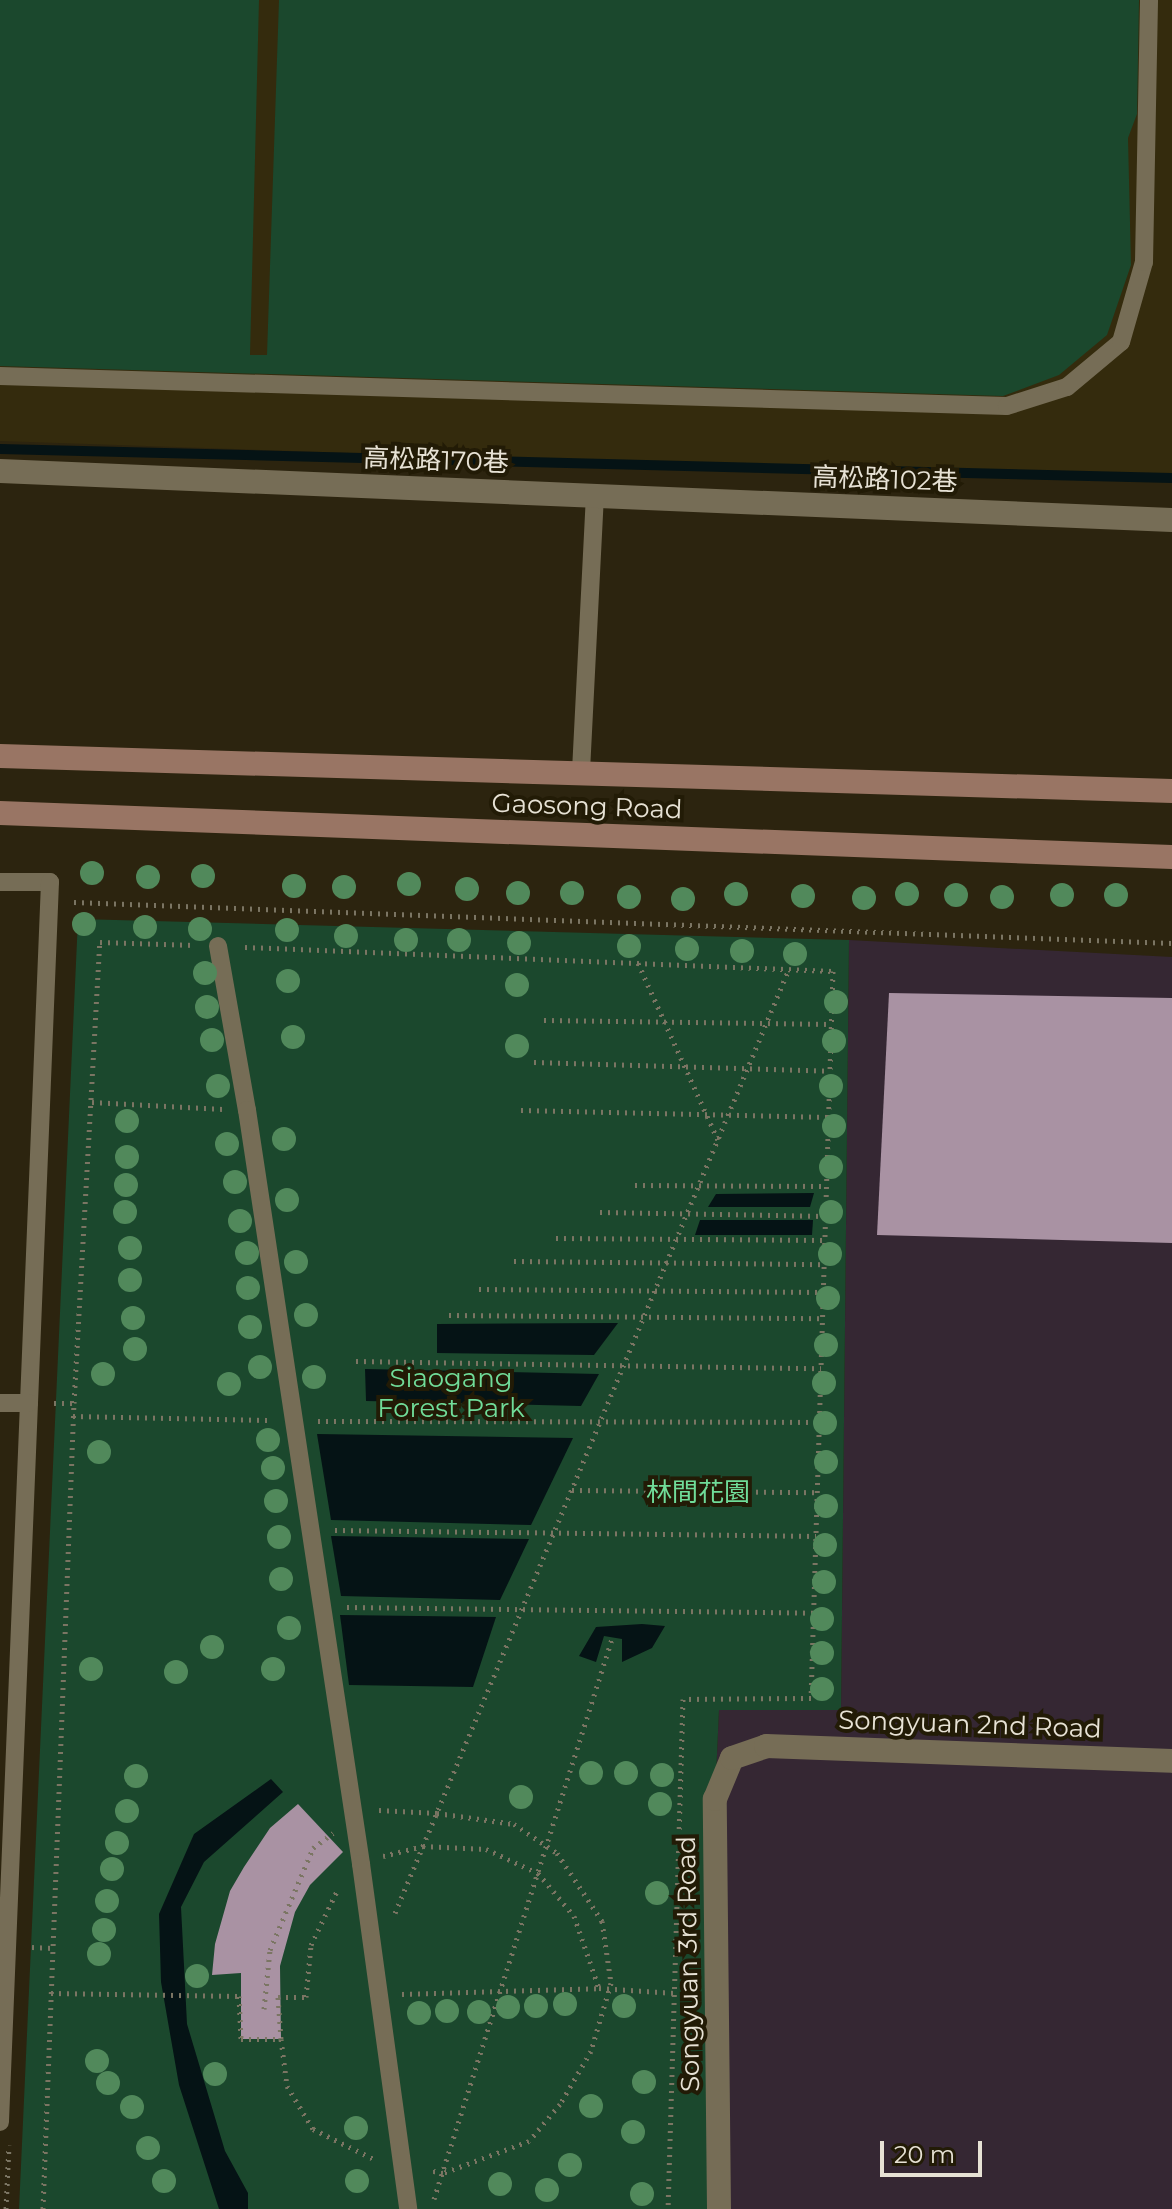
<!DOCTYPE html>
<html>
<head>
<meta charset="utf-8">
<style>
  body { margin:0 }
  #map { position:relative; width:1172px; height:2209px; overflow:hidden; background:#2c240f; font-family:Montserrat,"Noto Sans TC",sans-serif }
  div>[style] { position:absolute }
  .commercial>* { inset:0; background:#352733 }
  .built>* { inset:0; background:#342b0d }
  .green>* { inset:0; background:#1b482d }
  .water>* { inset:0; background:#051315 }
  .stream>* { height:10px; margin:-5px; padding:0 5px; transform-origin:5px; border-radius:5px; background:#051315 }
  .building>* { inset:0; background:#a992a3 }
  .path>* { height:5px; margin-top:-2.5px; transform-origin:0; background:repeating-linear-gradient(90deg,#7b7563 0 2px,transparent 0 8px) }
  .lane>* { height:18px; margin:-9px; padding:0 9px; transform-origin:9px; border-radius:9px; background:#766d56 }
  .street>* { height:24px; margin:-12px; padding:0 12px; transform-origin:12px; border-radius:12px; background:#766d56 }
  .secondary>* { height:24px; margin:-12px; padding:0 12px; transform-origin:12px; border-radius:12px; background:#997564 }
  .trees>* { width:24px; height:24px; margin:-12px; border-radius:50%; background:#51895b }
  span { translate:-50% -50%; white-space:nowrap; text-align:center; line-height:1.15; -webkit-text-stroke:8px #221b06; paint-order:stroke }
  .street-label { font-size:26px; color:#e7e2d5 }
  .park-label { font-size:26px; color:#70dc99 }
  .scale { position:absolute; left:880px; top:2141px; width:102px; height:36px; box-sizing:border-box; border:4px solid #e7e2d5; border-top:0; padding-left:10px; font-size:24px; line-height:28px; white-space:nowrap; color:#e7e2d5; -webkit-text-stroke:6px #221b06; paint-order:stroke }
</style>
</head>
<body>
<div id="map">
  <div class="commercial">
    <i style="clip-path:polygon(849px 940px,1172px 957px,1172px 2209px,719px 2209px,715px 1799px,719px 1709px,841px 1709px)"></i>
  </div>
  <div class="built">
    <i style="clip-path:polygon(0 0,1172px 0,1172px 481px,0 441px)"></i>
  </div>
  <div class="green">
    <i style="clip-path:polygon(0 0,259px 0,250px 355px,267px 355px,279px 0,1139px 0,1137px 114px,1128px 138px,1131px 265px,1107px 335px,1059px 375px,1003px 396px,0 366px)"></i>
    <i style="clip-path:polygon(78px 919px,849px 940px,841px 1710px,719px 1710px,715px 1799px,719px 2209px,19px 2209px)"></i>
  </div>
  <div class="water">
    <i style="clip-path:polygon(814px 1193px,810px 1207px,708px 1207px,716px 1194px)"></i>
    <i style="clip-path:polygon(700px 1220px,813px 1220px,812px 1235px,695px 1235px)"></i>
    <i style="clip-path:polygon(618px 1323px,594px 1355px,437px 1353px,437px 1324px)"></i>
    <i style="clip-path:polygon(365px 1369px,599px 1374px,581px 1406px,366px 1401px)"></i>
    <i style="clip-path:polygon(317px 1434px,573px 1438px,531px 1525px,331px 1520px)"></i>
    <i style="clip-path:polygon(331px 1536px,529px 1539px,500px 1600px,341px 1596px)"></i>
    <i style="clip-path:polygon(340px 1615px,496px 1617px,473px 1687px,349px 1685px)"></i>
    <i style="clip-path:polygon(642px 1624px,665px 1626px,652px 1648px,622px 1662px,622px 1639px,604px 1636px,596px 1662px,579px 1656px,596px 1627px)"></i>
    <i style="clip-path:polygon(271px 1779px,283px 1792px,204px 1862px,181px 1907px,187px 2024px,225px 2151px,248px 2193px,248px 2209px,219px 2209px,179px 2085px,161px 1982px,159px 1914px,194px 1834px)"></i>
  </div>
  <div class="stream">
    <i style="left:0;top:449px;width:1172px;rotate:1.42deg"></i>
  </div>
  <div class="building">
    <i style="clip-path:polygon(889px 993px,1172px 998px,1172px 1243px,877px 1235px)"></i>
    <i style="clip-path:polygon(298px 1804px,343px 1852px,310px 1885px,295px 1912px,280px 1966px,281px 2039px,241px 2039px,241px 1973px,212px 1975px,215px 1944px,230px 1891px,244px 1867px,270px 1828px)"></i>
  </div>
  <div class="path">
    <i style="left:74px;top:902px;width:1099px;rotate:2.14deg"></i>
    <i style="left:245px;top:947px;width:588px;rotate:2.34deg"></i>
    <i style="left:833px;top:971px;width:727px;rotate:91.73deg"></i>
    <i style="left:811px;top:1698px;width:128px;rotate:179.6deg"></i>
    <i style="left:683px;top:1699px;width:510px;rotate:91.68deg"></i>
    <i style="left:638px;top:963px;width:194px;rotate:65.7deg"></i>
    <i style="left:544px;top:1020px;width:287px;rotate:0.8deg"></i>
    <i style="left:534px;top:1062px;width:296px;rotate:1.7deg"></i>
    <i style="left:92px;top:1102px;width:131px;rotate:3.1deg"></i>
    <i style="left:521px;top:1110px;width:307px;rotate:1.3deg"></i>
    <i style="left:635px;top:1185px;width:191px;rotate:0.3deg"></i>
    <i style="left:600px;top:1212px;width:225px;rotate:1deg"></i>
    <i style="left:556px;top:1238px;width:269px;rotate:0.4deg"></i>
    <i style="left:514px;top:1261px;width:310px;rotate:0.6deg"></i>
    <i style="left:479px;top:1289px;width:344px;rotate:0.5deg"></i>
    <i style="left:449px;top:1315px;width:374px;rotate:0.5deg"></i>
    <i style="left:356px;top:1361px;width:465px;rotate:0.9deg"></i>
    <i style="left:54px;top:1403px;width:20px"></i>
    <i style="left:73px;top:1416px;width:195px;rotate:1.2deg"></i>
    <i style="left:318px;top:1421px;width:502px;rotate:0.11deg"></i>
    <i style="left:572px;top:1490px;width:245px;rotate:0.5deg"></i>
    <i style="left:335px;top:1530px;width:481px;rotate:0.7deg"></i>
    <i style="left:347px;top:1607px;width:467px;rotate:0.7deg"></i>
    <i style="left:379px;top:1810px;width:58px;rotate:3deg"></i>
    <i style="left:437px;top:1813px;width:78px;rotate:8.1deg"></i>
    <i style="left:514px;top:1824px;width:52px;rotate:34deg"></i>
    <i style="left:557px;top:1853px;width:82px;rotate:56.5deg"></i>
    <i style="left:602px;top:1921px;width:63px;rotate:81.7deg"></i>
    <i style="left:611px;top:1983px;width:71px;rotate:106.4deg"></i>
    <i style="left:591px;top:2051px;width:61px;rotate:120.3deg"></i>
    <i style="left:560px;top:2104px;width:48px;rotate:130deg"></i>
    <i style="left:529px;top:2141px;width:92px;rotate:159.6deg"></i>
    <i style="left:443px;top:2173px;width:14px;rotate:-168deg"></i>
    <i style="left:383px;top:1856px;width:41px;rotate:-14deg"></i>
    <i style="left:423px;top:1846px;width:63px;rotate:2.7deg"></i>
    <i style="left:486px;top:1849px;width:57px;rotate:24.8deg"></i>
    <i style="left:538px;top:1873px;width:56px;rotate:50.1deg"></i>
    <i style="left:574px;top:1916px;width:76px;rotate:70.9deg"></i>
    <i style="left:599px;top:1988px;width:76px;rotate:3.8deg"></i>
    <i style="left:395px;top:1913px;width:1023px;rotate:-67.35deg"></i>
    <i style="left:32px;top:1947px;width:21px;rotate:3deg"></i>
    <i style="left:51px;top:1993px;width:188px;rotate:0.9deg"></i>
    <i style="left:239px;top:1996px;width:43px;rotate:87.3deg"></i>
    <i style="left:241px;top:2039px;width:40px"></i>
    <i style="left:281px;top:2039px;width:42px;rotate:-94.1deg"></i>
    <i style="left:278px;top:1997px;width:28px"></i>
    <i style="left:306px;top:1997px;width:52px;rotate:-84.5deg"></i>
    <i style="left:311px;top:1945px;width:62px;rotate:-64.3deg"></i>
    <i style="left:402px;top:1994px;width:197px;rotate:-1.7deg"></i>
    <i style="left:264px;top:2009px;width:59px;rotate:-84.2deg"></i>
    <i style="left:270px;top:1950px;width:111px;rotate:-67.1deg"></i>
    <i style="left:313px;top:1848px;width:25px;rotate:-37deg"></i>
    <i style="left:281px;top:2039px;width:47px;rotate:82.7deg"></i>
    <i style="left:287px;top:2086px;width:50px;rotate:58.8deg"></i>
    <i style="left:313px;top:2129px;width:70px;rotate:26.2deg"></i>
    <i style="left:434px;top:2199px;width:588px;rotate:-72.37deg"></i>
    <i style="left:6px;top:2209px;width:64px;rotate:-87.3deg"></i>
    <i style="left:43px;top:2209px;width:807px;rotate:-87.8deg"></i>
    <i style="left:74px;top:1403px;width:462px;rotate:-86.8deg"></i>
    <i style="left:100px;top:942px;width:95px;rotate:1.8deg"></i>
  </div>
  <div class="lane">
    <i style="left:0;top:376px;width:1007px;rotate:1.71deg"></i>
    <i style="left:1007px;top:406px;width:63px;rotate:-17.6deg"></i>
    <i style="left:1067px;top:387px;width:70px;rotate:-39.8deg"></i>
    <i style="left:1121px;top:342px;width:83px;rotate:-74deg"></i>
    <i style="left:1144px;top:262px;width:262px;rotate:-88.9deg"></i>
    <i style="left:581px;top:771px;width:275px;rotate:-87.1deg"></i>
    <i style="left:0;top:882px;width:50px"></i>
    <i style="left:50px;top:882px;width:1241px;rotate:92.31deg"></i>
    <i style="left:218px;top:946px;width:167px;rotate:80deg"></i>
    <i style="left:247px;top:1110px;width:763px;rotate:81.4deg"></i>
    <i style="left:361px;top:1864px;width:348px;rotate:82.2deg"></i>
    <i style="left:0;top:1403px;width:29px"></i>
  </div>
  <div class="street">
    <i style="left:0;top:471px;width:1173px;rotate:2.39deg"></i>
    <i style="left:719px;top:2209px;width:410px;rotate:-90.6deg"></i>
    <i style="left:715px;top:1799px;width:44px;rotate:-67.5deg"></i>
    <i style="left:732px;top:1758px;width:36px;rotate:-19deg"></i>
    <i style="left:766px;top:1746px;width:406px;rotate:2.1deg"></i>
  </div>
  <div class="secondary">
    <i style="left:0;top:756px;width:1173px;rotate:1.71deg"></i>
    <i style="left:0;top:813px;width:1173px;rotate:2.15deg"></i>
  </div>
  <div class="trees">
    <i style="left:92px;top:873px"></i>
    <i style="left:203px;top:876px"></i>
    <i style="left:148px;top:877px"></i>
    <i style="left:409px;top:884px"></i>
    <i style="left:294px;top:886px"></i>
    <i style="left:344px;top:887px"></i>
    <i style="left:467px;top:889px"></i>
    <i style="left:518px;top:893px"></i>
    <i style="left:572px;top:893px"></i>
    <i style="left:736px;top:894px"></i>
    <i style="left:907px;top:894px"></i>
    <i style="left:956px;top:895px"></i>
    <i style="left:1062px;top:895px"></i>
    <i style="left:1116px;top:895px"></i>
    <i style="left:803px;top:896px"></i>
    <i style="left:629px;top:897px"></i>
    <i style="left:1002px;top:897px"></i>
    <i style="left:864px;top:898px"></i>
    <i style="left:683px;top:899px"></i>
    <i style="left:84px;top:924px"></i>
    <i style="left:145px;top:927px"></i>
    <i style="left:200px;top:929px"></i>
    <i style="left:287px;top:930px"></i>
    <i style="left:346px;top:936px"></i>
    <i style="left:406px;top:940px"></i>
    <i style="left:459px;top:940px"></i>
    <i style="left:519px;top:943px"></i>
    <i style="left:629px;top:946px"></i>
    <i style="left:687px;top:949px"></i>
    <i style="left:742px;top:951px"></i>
    <i style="left:795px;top:954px"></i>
    <i style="left:205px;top:973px"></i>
    <i style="left:288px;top:981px"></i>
    <i style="left:517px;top:985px"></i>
    <i style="left:836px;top:1002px"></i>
    <i style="left:207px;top:1007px"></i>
    <i style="left:293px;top:1037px"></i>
    <i style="left:212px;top:1040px"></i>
    <i style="left:834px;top:1041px"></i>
    <i style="left:517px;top:1046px"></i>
    <i style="left:218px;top:1086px"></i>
    <i style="left:831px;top:1086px"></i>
    <i style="left:127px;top:1121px"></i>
    <i style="left:834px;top:1126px"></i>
    <i style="left:284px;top:1139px"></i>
    <i style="left:227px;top:1144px"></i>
    <i style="left:127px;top:1157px"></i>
    <i style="left:831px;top:1167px"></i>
    <i style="left:235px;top:1182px"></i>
    <i style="left:126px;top:1185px"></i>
    <i style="left:287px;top:1200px"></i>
    <i style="left:125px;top:1212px"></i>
    <i style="left:831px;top:1212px"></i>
    <i style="left:240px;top:1221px"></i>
    <i style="left:130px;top:1248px"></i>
    <i style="left:247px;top:1253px"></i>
    <i style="left:830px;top:1254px"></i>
    <i style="left:296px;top:1262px"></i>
    <i style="left:130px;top:1280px"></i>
    <i style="left:248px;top:1288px"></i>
    <i style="left:828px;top:1298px"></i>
    <i style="left:306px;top:1315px"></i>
    <i style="left:133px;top:1318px"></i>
    <i style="left:250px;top:1327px"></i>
    <i style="left:826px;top:1345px"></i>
    <i style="left:135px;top:1349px"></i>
    <i style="left:260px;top:1367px"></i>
    <i style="left:103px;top:1374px"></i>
    <i style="left:314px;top:1377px"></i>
    <i style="left:824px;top:1383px"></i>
    <i style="left:229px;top:1384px"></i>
    <i style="left:825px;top:1423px"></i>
    <i style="left:268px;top:1440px"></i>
    <i style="left:99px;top:1452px"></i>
    <i style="left:826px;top:1462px"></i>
    <i style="left:273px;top:1468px"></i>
    <i style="left:276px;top:1501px"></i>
    <i style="left:826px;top:1506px"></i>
    <i style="left:279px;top:1537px"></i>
    <i style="left:825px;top:1545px"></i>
    <i style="left:281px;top:1579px"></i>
    <i style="left:824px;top:1582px"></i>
    <i style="left:822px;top:1619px"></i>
    <i style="left:289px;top:1628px"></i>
    <i style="left:212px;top:1647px"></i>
    <i style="left:822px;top:1653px"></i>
    <i style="left:91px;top:1669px"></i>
    <i style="left:273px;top:1669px"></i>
    <i style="left:176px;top:1672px"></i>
    <i style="left:822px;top:1689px"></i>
    <i style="left:591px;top:1773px"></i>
    <i style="left:626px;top:1773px"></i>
    <i style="left:662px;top:1775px"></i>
    <i style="left:136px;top:1776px"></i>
    <i style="left:521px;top:1797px"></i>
    <i style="left:660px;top:1804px"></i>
    <i style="left:127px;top:1811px"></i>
    <i style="left:117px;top:1843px"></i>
    <i style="left:112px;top:1869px"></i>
    <i style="left:657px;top:1893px"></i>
    <i style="left:107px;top:1901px"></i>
    <i style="left:104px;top:1930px"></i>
    <i style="left:99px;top:1954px"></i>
    <i style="left:197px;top:1976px"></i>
    <i style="left:565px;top:2004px"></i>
    <i style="left:536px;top:2006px"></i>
    <i style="left:624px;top:2006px"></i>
    <i style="left:508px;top:2007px"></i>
    <i style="left:447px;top:2011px"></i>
    <i style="left:479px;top:2012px"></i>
    <i style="left:419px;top:2013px"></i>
    <i style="left:97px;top:2061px"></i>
    <i style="left:215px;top:2074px"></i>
    <i style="left:644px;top:2082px"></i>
    <i style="left:108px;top:2083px"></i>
    <i style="left:591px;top:2106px"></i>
    <i style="left:132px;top:2107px"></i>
    <i style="left:356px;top:2128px"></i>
    <i style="left:633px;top:2132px"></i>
    <i style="left:148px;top:2148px"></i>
    <i style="left:570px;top:2165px"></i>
    <i style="left:164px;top:2181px"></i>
    <i style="left:357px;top:2181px"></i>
    <i style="left:500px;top:2184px"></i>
    <i style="left:547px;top:2190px"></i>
    <i style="left:642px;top:2194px"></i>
  </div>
  <div class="street-label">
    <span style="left:436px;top:461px;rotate:2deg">高松路170巷</span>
    <span style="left:885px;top:480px;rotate:2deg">高松路102巷</span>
    <span style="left:587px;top:807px;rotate:2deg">Gaosong Road</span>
    <span style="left:970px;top:1725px;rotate:2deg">Songyuan 2nd Road</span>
    <span style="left:689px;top:1964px;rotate:-91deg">Songyuan 3rd Road</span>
  </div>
  <div class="park-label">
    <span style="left:451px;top:1394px">Siaogang<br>Forest Park</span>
    <span style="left:698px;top:1493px">林間花園</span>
  </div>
  <div class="scale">20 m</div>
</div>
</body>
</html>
